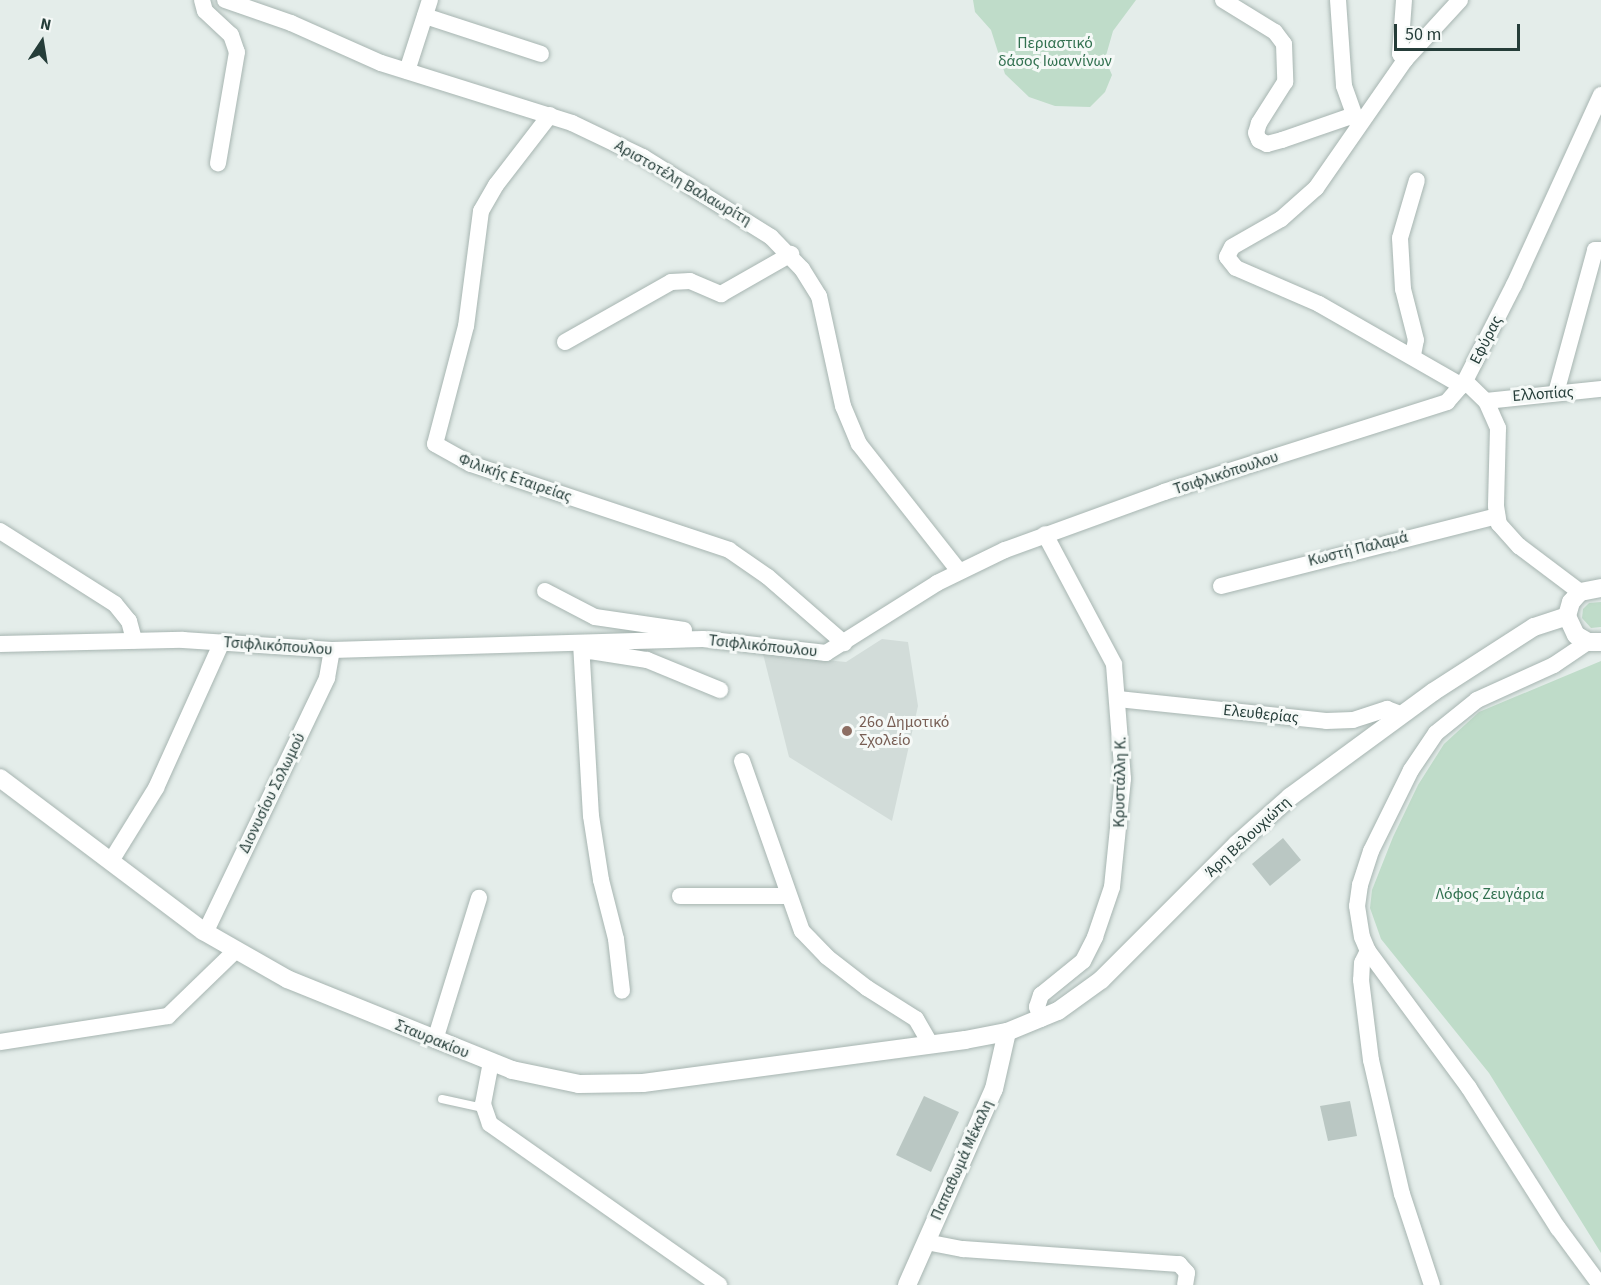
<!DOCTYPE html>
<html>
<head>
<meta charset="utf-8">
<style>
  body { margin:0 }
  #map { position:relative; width:1601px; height:1285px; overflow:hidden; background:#e4edea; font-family:"Source Sans 3",sans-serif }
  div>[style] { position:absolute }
  .built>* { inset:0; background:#d2dcd9 }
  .green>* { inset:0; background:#bfdcc9 }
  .building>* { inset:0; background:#bac7c3 }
  .roads { filter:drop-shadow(0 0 2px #a7b5b1) drop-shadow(0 0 2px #a7b5b1) }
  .lane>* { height:8px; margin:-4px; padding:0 4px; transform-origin:4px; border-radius:4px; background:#fff }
  .street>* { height:16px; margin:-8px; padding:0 8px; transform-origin:8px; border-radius:8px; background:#fff }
  .secondary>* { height:18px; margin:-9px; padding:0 9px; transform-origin:9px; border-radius:9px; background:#fff }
  .dots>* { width:16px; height:16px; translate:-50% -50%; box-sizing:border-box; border:3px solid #f5f9f7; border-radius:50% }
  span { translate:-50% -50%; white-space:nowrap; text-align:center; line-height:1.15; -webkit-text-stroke:6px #f5f9f7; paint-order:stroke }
  .park-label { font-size:16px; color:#327150 }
  .street-label { font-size:16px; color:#253d39 }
  .education-label { font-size:16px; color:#785e54 }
  .left { translate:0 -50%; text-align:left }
  .north { position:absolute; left:12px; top:12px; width:60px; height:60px; -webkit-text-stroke:4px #f5f9f7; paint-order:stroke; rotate:12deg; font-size:16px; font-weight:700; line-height:24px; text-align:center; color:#253d39 }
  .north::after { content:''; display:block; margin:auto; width:21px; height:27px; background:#253d39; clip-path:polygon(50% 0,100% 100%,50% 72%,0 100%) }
  .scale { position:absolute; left:1394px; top:24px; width:126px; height:27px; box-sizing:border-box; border:3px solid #253d39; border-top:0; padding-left:8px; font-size:18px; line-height:21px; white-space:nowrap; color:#253d39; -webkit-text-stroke:4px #f5f9f7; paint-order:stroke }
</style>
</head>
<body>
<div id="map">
  <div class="built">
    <i style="clip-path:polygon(882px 639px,908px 642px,918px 706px,892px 821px,789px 757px,763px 654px,846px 662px)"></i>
  </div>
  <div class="green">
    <i style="clip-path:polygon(973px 0,1136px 0,1113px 31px,1105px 59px,1112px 75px,1105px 92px,1090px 107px,1055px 106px,1029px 97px,1005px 74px,991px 30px,975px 12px)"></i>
    <i style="clip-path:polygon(1601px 602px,1601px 627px,1591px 628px,1582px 618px,1583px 609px,1589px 603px)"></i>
    <i style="clip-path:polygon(1601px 661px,1601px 1253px,1489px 1073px,1381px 939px,1370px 908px,1372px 890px,1393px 837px,1418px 785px,1444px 744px,1479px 712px)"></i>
  </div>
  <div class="building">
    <i style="clip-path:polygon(1283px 838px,1301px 860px,1270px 886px,1252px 864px)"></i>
    <i style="clip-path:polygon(924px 1096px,959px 1112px,931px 1172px,896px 1155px)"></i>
    <i style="clip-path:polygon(1350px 1101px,1357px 1136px,1328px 1141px,1320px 1106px)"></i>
  </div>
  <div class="roads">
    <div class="lane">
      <i style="left:442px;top:1099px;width:42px;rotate:12.4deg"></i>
    </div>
    <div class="street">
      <i style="left:202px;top:0;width:11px;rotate:75deg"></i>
      <i style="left:205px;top:11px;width:35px;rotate:43deg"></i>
      <i style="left:231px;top:35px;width:18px;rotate:71deg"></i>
      <i style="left:237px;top:52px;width:113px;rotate:99.7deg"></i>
      <i style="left:225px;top:0;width:70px;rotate:19.2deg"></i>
      <i style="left:291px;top:23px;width:98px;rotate:24deg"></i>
      <i style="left:381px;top:63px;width:200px;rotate:17.4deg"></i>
      <i style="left:572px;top:123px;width:79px;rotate:25.6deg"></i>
      <i style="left:643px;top:157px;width:151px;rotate:32deg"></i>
      <i style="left:771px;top:237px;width:45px;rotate:45.9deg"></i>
      <i style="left:802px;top:269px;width:32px;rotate:58deg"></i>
      <i style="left:819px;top:296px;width:113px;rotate:77.7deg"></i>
      <i style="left:843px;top:406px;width:41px;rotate:67.2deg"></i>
      <i style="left:859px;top:444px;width:160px;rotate:51.8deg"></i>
      <i style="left:1223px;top:0;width:61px;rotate:31.6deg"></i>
      <i style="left:1275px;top:32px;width:15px;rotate:53deg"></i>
      <i style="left:1284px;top:44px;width:38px;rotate:88deg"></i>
      <i style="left:1285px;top:82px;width:49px;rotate:122.4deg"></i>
      <i style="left:1259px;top:123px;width:10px;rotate:107deg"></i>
      <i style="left:1256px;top:133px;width:8px;rotate:67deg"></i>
      <i style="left:1259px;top:140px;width:9px;rotate:27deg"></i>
      <i style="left:1267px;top:144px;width:16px;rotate:-15deg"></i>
      <i style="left:1282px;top:140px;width:76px;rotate:-19.1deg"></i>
      <i style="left:1338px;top:0;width:86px;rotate:86deg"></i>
      <i style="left:1344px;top:86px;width:41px;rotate:70.3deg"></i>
      <i style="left:1404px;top:0;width:54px;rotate:94.2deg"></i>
      <i style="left:1400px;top:54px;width:8px;rotate:50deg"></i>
      <i style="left:1460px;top:0;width:81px;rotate:132.5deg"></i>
      <i style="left:1405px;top:60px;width:156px;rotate:124.8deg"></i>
      <i style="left:1316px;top:188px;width:47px;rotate:138.5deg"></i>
      <i style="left:1281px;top:219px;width:56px;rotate:150.3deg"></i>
      <i style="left:1232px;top:247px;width:11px;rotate:117deg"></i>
      <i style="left:1227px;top:257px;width:14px;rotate:51deg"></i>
      <i style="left:1236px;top:268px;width:90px;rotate:23.4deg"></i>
      <i style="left:1319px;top:304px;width:165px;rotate:29.8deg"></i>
      <i style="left:425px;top:16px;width:122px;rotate:18.1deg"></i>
      <i style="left:407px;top:71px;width:75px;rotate:-72.1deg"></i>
      <i style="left:550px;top:115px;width:88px;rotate:127.6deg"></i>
      <i style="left:496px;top:185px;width:30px;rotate:120deg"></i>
      <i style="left:481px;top:211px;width:116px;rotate:97.4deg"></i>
      <i style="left:466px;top:326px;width:122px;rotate:104.7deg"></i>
      <i style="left:435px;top:444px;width:41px;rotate:29.1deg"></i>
      <i style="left:471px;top:464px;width:272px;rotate:18.4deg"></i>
      <i style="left:729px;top:550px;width:47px;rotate:34.7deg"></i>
      <i style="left:768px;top:577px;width:101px;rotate:41deg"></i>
      <i style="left:565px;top:342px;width:122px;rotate:-29.5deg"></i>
      <i style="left:671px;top:282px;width:19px;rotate:-3deg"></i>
      <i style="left:690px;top:281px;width:34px;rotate:23deg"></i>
      <i style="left:721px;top:294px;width:81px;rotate:-29.7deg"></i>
      <i style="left:1413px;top:355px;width:15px;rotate:-79deg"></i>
      <i style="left:1416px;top:340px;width:53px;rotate:-104.3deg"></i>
      <i style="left:1403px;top:289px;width:51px;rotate:-93.4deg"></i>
      <i style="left:1400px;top:238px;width:60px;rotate:-73.7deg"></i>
      <i style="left:1465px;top:381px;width:29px;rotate:44deg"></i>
      <i style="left:1486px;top:401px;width:30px;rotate:66deg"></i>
      <i style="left:1498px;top:428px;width:78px;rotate:91.5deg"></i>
      <i style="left:1496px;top:506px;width:18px;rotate:81deg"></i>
      <i style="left:1499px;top:524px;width:30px;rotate:48deg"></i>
      <i style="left:1519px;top:546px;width:76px;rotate:37deg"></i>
      <i style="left:1556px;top:393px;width:148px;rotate:-74.7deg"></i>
      <i style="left:1595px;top:250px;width:6px"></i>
      <i style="left:1486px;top:401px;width:116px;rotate:-6deg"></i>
      <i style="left:0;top:531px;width:136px;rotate:32.4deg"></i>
      <i style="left:115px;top:604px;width:22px;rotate:51deg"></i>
      <i style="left:129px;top:621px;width:20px;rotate:75deg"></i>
      <i style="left:1221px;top:586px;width:285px;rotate:-14.2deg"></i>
      <i style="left:545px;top:591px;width:56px;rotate:27.5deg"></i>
      <i style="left:595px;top:617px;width:90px;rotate:8.3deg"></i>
      <i style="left:1588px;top:642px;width:41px;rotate:145.9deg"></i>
      <i style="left:1554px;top:665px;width:85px;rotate:155.6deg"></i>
      <i style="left:1477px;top:700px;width:53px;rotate:141.2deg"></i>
      <i style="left:1436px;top:733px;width:45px;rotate:124deg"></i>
      <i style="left:1411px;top:770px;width:90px;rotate:116.3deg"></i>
      <i style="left:1371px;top:851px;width:36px;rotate:108deg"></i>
      <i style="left:1360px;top:885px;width:21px;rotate:98deg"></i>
      <i style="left:1357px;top:906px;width:31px;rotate:81deg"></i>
      <i style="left:1362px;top:937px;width:15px;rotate:67deg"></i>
      <i style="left:1368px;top:951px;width:170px;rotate:53.6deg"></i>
      <i style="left:1469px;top:1088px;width:166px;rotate:57.6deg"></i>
      <i style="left:1558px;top:1228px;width:71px;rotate:53.6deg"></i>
      <i style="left:581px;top:643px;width:173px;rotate:86.7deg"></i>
      <i style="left:591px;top:816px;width:65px;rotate:81.1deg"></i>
      <i style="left:601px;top:880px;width:61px;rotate:75.7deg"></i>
      <i style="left:616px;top:939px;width:52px;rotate:83.4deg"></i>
      <i style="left:0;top:644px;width:183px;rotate:-1.3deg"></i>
      <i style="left:183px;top:640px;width:149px;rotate:3.8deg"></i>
      <i style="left:332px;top:650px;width:371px;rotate:-1.7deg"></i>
      <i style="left:703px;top:639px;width:124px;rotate:6.5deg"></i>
      <i style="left:826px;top:653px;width:131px;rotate:-32.2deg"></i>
      <i style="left:937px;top:583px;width:76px;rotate:-25.9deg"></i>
      <i style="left:1005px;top:550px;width:169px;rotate:-20deg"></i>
      <i style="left:1164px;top:492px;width:297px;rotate:-17.6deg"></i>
      <i style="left:1447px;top:402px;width:28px;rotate:-49deg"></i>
      <i style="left:1465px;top:381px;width:108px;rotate:-63deg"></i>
      <i style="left:1514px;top:285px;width:209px;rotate:-65.4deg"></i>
      <i style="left:582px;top:644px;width:11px;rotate:41deg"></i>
      <i style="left:590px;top:651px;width:58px;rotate:9deg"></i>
      <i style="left:647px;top:660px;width:79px;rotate:22.3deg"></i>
      <i style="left:1118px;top:699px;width:209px;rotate:6deg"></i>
      <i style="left:1326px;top:721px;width:27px;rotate:-2deg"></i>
      <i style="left:1353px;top:720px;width:36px;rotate:-18deg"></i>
      <i style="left:1387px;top:709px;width:14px;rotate:21deg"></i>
      <i style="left:742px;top:761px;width:180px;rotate:70.6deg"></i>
      <i style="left:802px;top:931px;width:36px;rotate:46deg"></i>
      <i style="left:827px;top:957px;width:51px;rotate:37.8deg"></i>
      <i style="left:867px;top:988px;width:58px;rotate:32.3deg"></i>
      <i style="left:916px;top:1019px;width:30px;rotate:60deg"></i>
      <i style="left:111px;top:861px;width:86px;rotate:-58.3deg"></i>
      <i style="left:156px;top:788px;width:160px;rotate:-65.7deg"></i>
      <i style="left:680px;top:896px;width:107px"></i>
      <i style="left:205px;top:933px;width:283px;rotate:-64.4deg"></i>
      <i style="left:327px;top:678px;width:28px;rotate:-80deg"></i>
      <i style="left:1368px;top:951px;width:13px;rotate:117deg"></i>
      <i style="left:1362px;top:963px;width:17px;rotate:93deg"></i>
      <i style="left:1361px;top:980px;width:81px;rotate:82.9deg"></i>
      <i style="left:1371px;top:1060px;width:138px;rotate:77deg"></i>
      <i style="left:1402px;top:1194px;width:96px;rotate:71.8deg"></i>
      <i style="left:1041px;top:1019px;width:13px;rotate:-108deg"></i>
      <i style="left:1037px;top:1007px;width:13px;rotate:-72deg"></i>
      <i style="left:1041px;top:995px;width:54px;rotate:-39deg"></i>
      <i style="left:1083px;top:961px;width:27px;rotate:-63deg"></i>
      <i style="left:1095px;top:937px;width:53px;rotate:-71.2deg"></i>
      <i style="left:1112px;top:887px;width:109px;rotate:-84.2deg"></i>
      <i style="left:1123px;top:779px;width:115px;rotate:-94.5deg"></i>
      <i style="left:1114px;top:664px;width:147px;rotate:-118deg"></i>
      <i style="left:435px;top:1040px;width:149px;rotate:-72.8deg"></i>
      <i style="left:0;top:1042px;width:170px;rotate:-8.8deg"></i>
      <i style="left:168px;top:1016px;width:93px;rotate:-44.1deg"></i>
      <i style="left:491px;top:1062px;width:43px;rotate:100.8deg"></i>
      <i style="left:483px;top:1104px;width:21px;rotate:71deg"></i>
      <i style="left:490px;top:1124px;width:280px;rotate:35.1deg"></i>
      <i style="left:926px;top:1242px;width:38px;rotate:11deg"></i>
      <i style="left:963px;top:1249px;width:217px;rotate:4deg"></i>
      <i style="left:1179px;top:1264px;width:12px;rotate:48deg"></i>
      <i style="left:1187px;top:1273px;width:12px;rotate:99deg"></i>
    </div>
    <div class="secondary">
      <i style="left:1601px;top:588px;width:21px;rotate:169deg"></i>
      <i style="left:1580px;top:592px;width:13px;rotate:132deg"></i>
      <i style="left:1571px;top:602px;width:15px;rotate:106deg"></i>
      <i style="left:1567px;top:616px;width:21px;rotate:65deg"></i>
      <i style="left:1576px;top:635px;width:14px;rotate:30deg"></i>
      <i style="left:1588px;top:642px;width:13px"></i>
      <i style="left:0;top:778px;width:254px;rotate:37deg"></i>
      <i style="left:203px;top:931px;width:97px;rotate:29.7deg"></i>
      <i style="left:287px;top:979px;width:243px;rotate:22deg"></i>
      <i style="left:512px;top:1070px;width:68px;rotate:11.8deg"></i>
      <i style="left:579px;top:1084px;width:64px;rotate:-0.9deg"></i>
      <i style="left:643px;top:1083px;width:325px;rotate:-7.6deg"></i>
      <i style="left:965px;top:1040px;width:43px;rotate:-10.8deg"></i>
      <i style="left:1007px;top:1032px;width:55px;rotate:-22.4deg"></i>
      <i style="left:1058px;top:1011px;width:53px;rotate:-35.8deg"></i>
      <i style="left:1101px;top:980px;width:192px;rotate:-45deg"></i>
      <i style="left:1237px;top:844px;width:71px;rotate:-41.6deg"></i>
      <i style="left:1290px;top:797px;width:177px;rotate:-36.3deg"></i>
      <i style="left:1433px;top:692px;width:120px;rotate:-32.8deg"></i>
      <i style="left:1534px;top:627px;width:35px;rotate:-18deg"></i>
      <i style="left:907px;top:1285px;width:214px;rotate:-66.1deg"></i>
      <i style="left:994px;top:1089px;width:58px;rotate:-77.2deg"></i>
    </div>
  </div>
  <div class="dots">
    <i style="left:847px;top:731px;background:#8d6e63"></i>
  </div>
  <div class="park-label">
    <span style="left:1055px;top:52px">Περιαστικό<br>δάσος Ιωαννίνων</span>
    <span style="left:1490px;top:894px">Λόφος Ζευγάρια</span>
  </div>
  <div class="street-label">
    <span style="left:683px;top:183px;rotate:30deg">Αριστοτέλη Βαλαωρίτη</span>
    <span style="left:1486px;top:340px;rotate:-63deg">Εφύρας</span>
    <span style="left:1543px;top:394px;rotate:-4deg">Ελλοπίας</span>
    <span style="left:1226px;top:473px;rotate:-18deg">Τσιφλικόπουλου</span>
    <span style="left:515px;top:478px;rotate:19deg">Φιλικής Εταιρείας</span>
    <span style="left:1358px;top:549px;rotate:-14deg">Κωστή Παλαμά</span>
    <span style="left:278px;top:646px;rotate:4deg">Τσιφλικόπουλου</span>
    <span style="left:763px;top:646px;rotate:6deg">Τσιφλικόπουλου</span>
    <span style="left:1261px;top:714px;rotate:6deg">Ελευθερίας</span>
    <span style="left:1120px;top:782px;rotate:-89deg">Κρυστάλλη Κ.</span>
    <span style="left:272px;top:793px;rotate:-64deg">Διονυσίου Σολωμού</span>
    <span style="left:1248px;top:837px;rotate:-43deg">Άρη Βελουχιώτη</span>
    <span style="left:432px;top:1039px;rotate:22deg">Σταυρακίου</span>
    <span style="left:962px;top:1160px;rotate:-66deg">Παπαθωμά Μέκαλη</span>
  </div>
  <div class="education-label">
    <span class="left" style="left:859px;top:731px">26ο Δημοτικό<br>Σχολείο</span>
  </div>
  <div class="north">N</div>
  <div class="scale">50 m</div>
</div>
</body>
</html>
